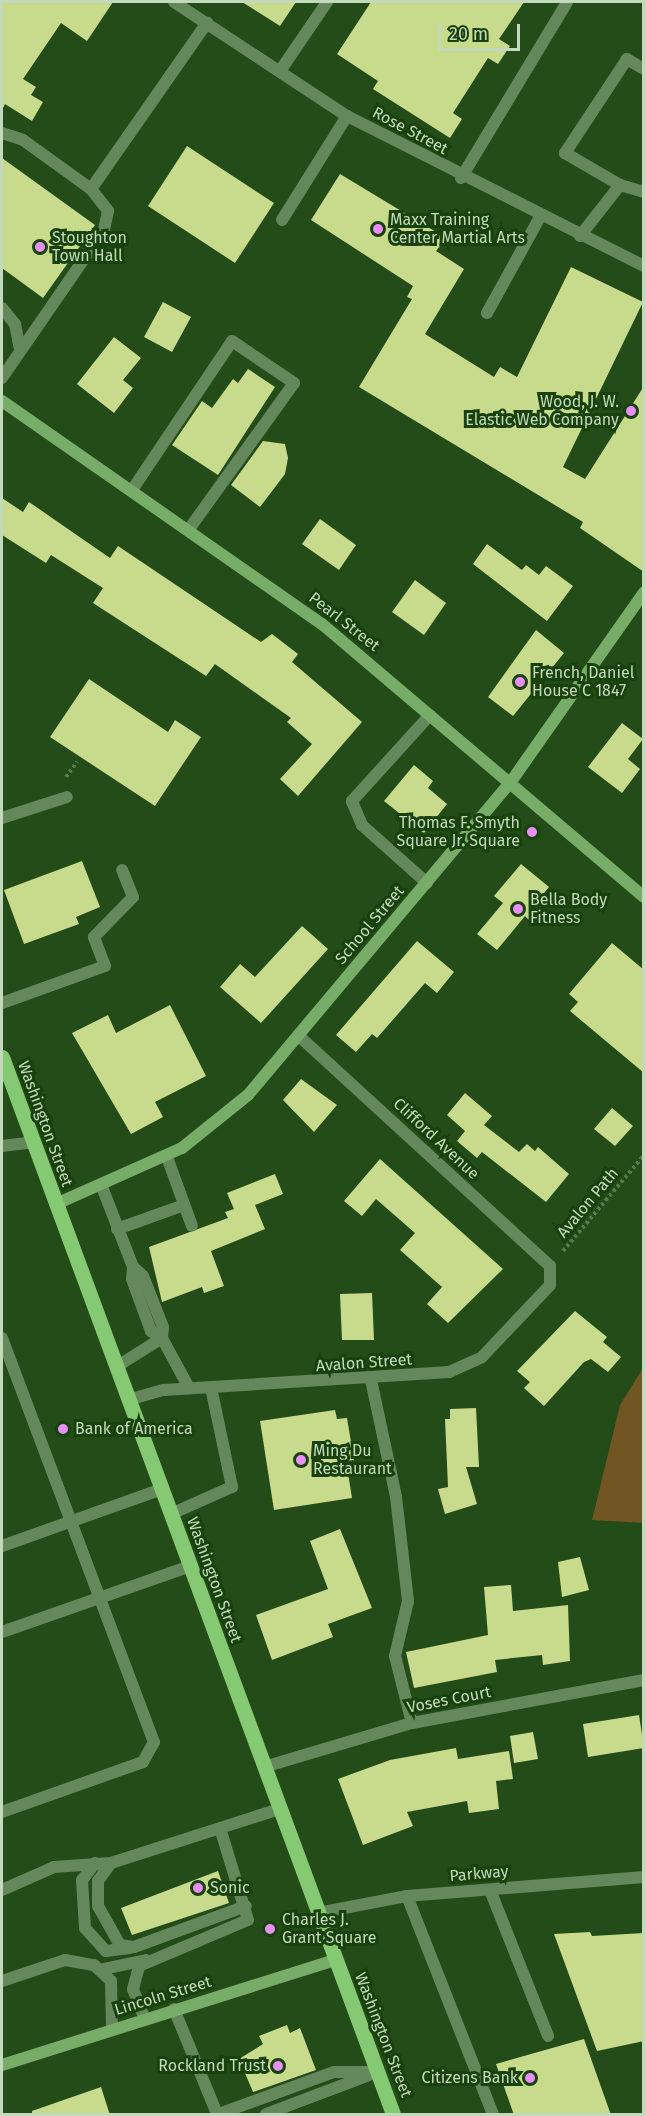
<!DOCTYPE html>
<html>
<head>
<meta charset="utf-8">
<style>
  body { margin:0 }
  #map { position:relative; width:645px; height:2116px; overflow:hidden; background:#234c18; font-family:"Fira Sans",sans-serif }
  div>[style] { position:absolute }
  .green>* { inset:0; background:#715523 }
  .building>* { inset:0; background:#c8da8c }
  .path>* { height:4px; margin-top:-2px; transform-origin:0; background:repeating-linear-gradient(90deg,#577a4e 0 3px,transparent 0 6px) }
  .lane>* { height:12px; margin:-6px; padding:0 6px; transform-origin:6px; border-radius:6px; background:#65875c }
  .street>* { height:12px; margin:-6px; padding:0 6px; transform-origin:6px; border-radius:6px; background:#65875c }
  .secondary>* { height:12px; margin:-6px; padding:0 6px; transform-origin:6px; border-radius:6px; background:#77ad69 }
  .primary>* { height:15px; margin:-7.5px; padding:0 7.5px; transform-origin:7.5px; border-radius:7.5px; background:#85ca73 }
  .dots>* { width:16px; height:16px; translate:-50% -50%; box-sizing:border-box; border:3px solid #18410b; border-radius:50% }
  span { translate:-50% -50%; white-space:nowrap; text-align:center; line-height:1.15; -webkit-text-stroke:6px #18410b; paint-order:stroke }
  .street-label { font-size:16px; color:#c2d9bc }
  .poi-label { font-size:16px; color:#c2d9bc }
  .left { translate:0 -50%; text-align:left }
  .right { translate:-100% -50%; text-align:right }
  .frame { position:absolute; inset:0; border:3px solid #c2d9bc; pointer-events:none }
  .scale { position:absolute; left:438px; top:24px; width:82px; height:27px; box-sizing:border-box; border:3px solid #c2d9bc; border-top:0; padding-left:8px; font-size:18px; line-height:21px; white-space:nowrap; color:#c2d9bc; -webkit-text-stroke:4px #18410b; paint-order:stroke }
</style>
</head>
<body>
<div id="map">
  <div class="green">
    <i style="clip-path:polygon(643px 1368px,643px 1523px,592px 1520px,620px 1405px)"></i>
  </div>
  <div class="building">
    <i style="clip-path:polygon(2px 2px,113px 2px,87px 41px,61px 23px,23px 79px,36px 87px,31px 95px,43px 102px,32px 121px,5px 104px,2px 110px)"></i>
    <i style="clip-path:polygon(242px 2px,296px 2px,280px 26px)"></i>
    <i style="clip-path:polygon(371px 2px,524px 2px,499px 39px,510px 46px,498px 64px,488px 58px,453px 113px,462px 119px,450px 138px,373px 89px,378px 81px,337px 54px)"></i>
    <i style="clip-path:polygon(187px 146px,274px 203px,235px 263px,148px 206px)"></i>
    <i style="clip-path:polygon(2px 158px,95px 225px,43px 298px,2px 268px)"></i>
    <i style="clip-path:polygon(340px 174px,446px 238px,436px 251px,464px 269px,425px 334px,494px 377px,500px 367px,517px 377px,571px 267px,643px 302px,563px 467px,585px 479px,644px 386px,644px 572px,580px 528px,583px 522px,359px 387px,412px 299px,407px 297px,413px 286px,311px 220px)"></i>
    <i style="clip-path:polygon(163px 302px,191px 317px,172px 352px,144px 337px)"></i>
    <i style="clip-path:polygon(114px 337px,141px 358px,123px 380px,133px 388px,114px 413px,77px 384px)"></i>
    <i style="clip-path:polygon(248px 369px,275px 387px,218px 475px,172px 445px,202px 401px,212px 408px,233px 379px,238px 383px)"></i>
    <i style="clip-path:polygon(263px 441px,285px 444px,288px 458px,285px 474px,260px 507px,231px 485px)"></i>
    <i style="clip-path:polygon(2px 498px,23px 512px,29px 502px,110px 558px,118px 546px,261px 642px,272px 634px,298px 654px,292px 662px,362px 722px,298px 796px,280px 779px,312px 744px,287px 722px,291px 718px,215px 664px,206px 676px,93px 603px,103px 588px,51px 555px,46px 563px,2px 535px)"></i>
    <i style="clip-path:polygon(320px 519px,356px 545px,339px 570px,302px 544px)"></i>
    <i style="clip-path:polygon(487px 544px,522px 570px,526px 565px,539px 575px,546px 566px,573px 586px,547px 621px,473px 564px)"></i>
    <i style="clip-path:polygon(415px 580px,446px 603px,424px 635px,392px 612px)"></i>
    <i style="clip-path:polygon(536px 630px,564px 653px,513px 716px,488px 697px)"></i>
    <i style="clip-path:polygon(89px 679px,168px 732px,175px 720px,201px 737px,155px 806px,50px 737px)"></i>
    <i style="clip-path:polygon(622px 723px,643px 739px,628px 759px,640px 769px,622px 793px,588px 767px)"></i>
    <i style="clip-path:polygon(414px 765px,433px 781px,428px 788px,447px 804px,424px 833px,384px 801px)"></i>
    <i style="clip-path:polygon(82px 861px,100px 907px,76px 917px,79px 924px,24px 944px,4px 890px)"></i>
    <i style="clip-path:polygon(521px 864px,549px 887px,540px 898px,545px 903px,530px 921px,525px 916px,497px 950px,477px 934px,503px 903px,494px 896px)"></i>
    <i style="clip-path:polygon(302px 926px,328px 949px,261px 1023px,220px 987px,240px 964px,255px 977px)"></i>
    <i style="clip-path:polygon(417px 941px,454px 972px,437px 993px,425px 983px,377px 1038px,372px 1034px,356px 1052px,336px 1035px)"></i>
    <i style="clip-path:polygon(612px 943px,644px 970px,644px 1073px,570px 1011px,578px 1002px,569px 994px)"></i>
    <i style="clip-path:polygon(170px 1005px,206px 1076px,155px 1102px,163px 1117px,131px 1134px,72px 1033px,108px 1015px,116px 1033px)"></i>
    <i style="clip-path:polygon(301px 1079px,337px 1105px,314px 1132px,283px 1100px)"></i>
    <i style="clip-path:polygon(465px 1093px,492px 1116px,484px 1125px,519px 1152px,527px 1144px,535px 1151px,538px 1147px,569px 1174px,546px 1202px,482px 1152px,477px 1158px,457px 1141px,465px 1131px,447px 1115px)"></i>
    <i style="clip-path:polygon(612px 1108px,633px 1126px,615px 1146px,594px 1129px)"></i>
    <i style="clip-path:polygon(380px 1159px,503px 1269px,448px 1323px,427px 1304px,442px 1287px,400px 1250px,415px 1233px,376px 1199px,362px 1216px,344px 1201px)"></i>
    <i style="clip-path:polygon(275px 1174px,283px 1194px,255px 1205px,265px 1229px,211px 1251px,224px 1286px,204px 1293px,202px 1287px,162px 1302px,149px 1247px,228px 1218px,225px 1212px,234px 1209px,227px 1193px)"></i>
    <i style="clip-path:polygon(372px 1293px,374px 1340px,342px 1340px,340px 1294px)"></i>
    <i style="clip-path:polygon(575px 1311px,607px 1337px,603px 1342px,621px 1357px,608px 1372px,591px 1359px,584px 1362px,544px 1406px,524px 1388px,530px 1382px,517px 1371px)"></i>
    <i style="clip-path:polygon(476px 1408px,479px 1467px,466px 1467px,477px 1504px,445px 1514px,438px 1489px,448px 1487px,445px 1419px,450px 1419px,450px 1409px)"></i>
    <i style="clip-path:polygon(335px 1410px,337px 1419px,347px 1418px,354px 1460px,346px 1461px,352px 1498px,274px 1510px,260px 1421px)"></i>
    <i style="clip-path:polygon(340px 1529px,372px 1608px,328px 1624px,333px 1637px,272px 1660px,256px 1615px,328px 1589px,310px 1541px)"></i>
    <i style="clip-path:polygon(580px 1557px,589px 1590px,562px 1597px,558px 1562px)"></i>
    <i style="clip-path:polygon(511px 1585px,513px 1611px,568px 1605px,570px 1661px,543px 1665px,542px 1655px,495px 1660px,497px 1672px,414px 1688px,406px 1652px,488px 1635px,484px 1587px)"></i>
    <i style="clip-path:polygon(639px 1715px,644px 1748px,588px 1757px,583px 1724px)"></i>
    <i style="clip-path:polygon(533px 1732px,538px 1759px,514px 1763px,510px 1736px)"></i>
    <i style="clip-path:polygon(456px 1748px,458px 1759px,509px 1751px,513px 1779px,496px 1781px,499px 1809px,469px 1813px,467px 1801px,407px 1812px,413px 1826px,363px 1845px,338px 1779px,390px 1760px)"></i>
    <i style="clip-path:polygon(218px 1871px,229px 1903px,132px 1935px,121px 1908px)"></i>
    <i style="clip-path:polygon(590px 1932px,592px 1936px,644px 1933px,644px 2041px,597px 2051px,554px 1934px)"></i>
    <i style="clip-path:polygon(287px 2025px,290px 2033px,300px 2028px,316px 2070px,253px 2092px,239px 2059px,263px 2044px,259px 2036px)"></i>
    <i style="clip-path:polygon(584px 2039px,611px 2115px,514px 2115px,496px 2064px)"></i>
    <i style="clip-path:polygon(101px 2087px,110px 2115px,32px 2115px,32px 2111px)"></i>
  </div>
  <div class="path">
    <i style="left:66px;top:777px;width:19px;rotate:-54deg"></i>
    <i style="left:563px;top:1251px;width:126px;rotate:-49.8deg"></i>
  </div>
  <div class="lane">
    <i style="left:644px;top:69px;width:20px;rotate:-150deg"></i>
    <i style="left:627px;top:59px;width:113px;rotate:123.4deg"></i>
    <i style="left:565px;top:153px;width:64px;rotate:30.2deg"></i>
    <i style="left:620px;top:185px;width:25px;rotate:16deg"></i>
    <i style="left:280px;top:71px;width:83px;rotate:-55.7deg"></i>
    <i style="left:2px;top:133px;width:22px;rotate:18deg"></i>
    <i style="left:23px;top:140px;width:84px;rotate:35.8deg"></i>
    <i style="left:91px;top:189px;width:28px;rotate:52deg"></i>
    <i style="left:108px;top:211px;width:19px;rotate:102deg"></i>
    <i style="left:104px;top:230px;width:180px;rotate:124.6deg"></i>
    <i style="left:461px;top:178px;width:205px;rotate:-58.9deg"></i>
    <i style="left:91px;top:189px;width:203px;rotate:-55.1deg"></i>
    <i style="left:282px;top:220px;width:123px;rotate:-58deg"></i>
    <i style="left:580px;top:236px;width:65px;rotate:-51.9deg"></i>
    <i style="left:2px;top:308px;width:21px;rotate:51deg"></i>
    <i style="left:15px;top:324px;width:26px;rotate:79deg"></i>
    <i style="left:487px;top:313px;width:110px;rotate:-61.1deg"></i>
    <i style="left:132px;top:490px;width:179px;rotate:-56.1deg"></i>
    <i style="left:232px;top:341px;width:75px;rotate:34.1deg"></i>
    <i style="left:294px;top:383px;width:180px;rotate:125.7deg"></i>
    <i style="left:2px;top:818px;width:68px;rotate:-17.9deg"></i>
    <i style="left:427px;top:883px;width:87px;rotate:-138.3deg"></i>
    <i style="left:362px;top:825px;width:26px;rotate:-113deg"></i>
    <i style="left:352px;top:801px;width:116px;rotate:-47.8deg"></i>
    <i style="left:2px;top:1003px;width:109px;rotate:-19.8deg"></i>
    <i style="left:105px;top:966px;width:31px;rotate:-111deg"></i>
    <i style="left:94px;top:937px;width:56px;rotate:-45.7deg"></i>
    <i style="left:133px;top:897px;width:29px;rotate:-112deg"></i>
    <i style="left:2px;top:1146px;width:31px;rotate:-7deg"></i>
    <i style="left:167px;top:1157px;width:73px;rotate:70.1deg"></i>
    <i style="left:102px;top:1187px;width:86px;rotate:68.8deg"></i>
    <i style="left:133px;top:1267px;width:13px;rotate:42deg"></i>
    <i style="left:143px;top:1276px;width:55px;rotate:68.6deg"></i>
    <i style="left:163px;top:1327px;width:11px;rotate:95deg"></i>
    <i style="left:162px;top:1338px;width:13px;rotate:-148deg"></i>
    <i style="left:151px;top:1331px;width:55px;rotate:-110.1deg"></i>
    <i style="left:132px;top:1279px;width:12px;rotate:-85deg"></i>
    <i style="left:117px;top:1229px;width:71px;rotate:-19.7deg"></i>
    <i style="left:2px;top:1338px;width:432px;rotate:69.4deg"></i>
    <i style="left:154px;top:1742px;width:23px;rotate:119deg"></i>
    <i style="left:143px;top:1762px;width:150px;rotate:160.5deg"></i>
    <i style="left:116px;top:1367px;width:54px;rotate:-32.2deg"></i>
    <i style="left:162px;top:1338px;width:57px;rotate:61.6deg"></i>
    <i style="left:371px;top:1380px;width:120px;rotate:77.9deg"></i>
    <i style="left:396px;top:1497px;width:105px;rotate:83.4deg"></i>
    <i style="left:408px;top:1601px;width:57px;rotate:103.3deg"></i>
    <i style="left:395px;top:1656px;width:69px;rotate:75.8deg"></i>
    <i style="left:171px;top:1514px;width:67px;rotate:-23.9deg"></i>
    <i style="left:232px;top:1487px;width:102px;rotate:-101.9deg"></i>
    <i style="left:2px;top:1546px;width:170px;rotate:-19.6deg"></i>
    <i style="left:2px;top:1632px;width:199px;rotate:-19.3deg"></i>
    <i style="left:95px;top:1863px;width:21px;rotate:127deg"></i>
    <i style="left:82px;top:1880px;width:48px;rotate:86.4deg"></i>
    <i style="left:85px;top:1928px;width:31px;rotate:48deg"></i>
    <i style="left:106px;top:1951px;width:24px;rotate:-7deg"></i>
    <i style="left:111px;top:1863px;width:22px;rotate:126deg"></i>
    <i style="left:98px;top:1881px;width:25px;rotate:90deg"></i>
    <i style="left:98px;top:1906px;width:45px;rotate:60.6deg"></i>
    <i style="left:120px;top:1945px;width:14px;rotate:8deg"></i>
    <i style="left:134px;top:1947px;width:119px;rotate:-20.1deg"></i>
    <i style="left:2px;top:1890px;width:57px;rotate:-23.9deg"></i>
    <i style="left:54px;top:1867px;width:57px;rotate:-4deg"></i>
    <i style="left:111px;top:1863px;width:176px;rotate:-17.8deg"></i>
    <i style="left:490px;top:1890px;width:157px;rotate:68.3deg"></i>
    <i style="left:407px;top:1896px;width:234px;rotate:68.5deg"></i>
    <i style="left:103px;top:1969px;width:44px;rotate:-11.8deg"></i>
    <i style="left:2px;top:1981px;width:66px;rotate:-18.4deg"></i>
    <i style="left:65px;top:1960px;width:29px;rotate:10deg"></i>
    <i style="left:94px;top:1965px;width:23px;rotate:43deg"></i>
    <i style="left:111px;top:1981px;width:48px;rotate:88.8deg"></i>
    <i style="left:174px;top:2009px;width:113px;rotate:67.7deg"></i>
    <i style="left:145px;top:2019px;width:32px;rotate:-112deg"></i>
    <i style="left:133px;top:1989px;width:24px;rotate:-75deg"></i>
    <i style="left:139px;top:1966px;width:118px;rotate:-22.9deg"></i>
    <i style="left:248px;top:1920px;width:96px;rotate:-106.9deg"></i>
    <i style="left:219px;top:2114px;width:122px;rotate:-20.1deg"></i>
    <i style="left:334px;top:2072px;width:43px"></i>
    <i style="left:266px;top:2114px;width:110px;rotate:-20.7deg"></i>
  </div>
  <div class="street">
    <i style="left:174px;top:2px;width:207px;rotate:33.4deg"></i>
    <i style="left:347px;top:116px;width:333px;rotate:26.8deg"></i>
    <i style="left:128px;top:1400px;width:37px;rotate:-16deg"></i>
    <i style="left:164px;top:1390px;width:286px;rotate:-3.6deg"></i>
    <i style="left:449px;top:1372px;width:36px;rotate:-24deg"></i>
    <i style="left:482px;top:1357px;width:99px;rotate:-46.6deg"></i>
    <i style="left:550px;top:1285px;width:19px;rotate:-90deg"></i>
    <i style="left:550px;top:1266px;width:340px;rotate:-137.5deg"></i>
    <i style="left:264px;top:1767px;width:154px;rotate:-16.6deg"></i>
    <i style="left:412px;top:1723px;width:236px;rotate:-10.5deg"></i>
    <i style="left:318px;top:1913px;width:91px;rotate:-10.8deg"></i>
    <i style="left:407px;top:1896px;width:238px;rotate:-4.6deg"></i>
  </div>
  <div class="secondary">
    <i style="left:2px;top:401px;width:390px;rotate:34.9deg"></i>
    <i style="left:322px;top:624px;width:422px;rotate:40.3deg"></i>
    <i style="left:56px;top:1204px;width:138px;rotate:-24deg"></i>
    <i style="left:182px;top:1148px;width:85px;rotate:-38.8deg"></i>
    <i style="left:248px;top:1095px;width:407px;rotate:-50deg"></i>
    <i style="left:510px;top:783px;width:233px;rotate:-54.9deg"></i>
    <i style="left:2px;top:2065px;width:350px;rotate:-17.5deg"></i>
  </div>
  <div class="primary">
    <i style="left:2px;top:1057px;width:1127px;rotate:69.7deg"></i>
  </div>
  <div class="dots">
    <i style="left:378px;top:229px;background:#e88eff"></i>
    <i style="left:40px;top:247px;background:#e88eff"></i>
    <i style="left:631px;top:411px;background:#e88eff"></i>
    <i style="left:520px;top:682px;background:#e88eff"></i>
    <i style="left:532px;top:832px;background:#e88eff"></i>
    <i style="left:518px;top:909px;background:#e88eff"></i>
    <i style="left:63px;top:1429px;background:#e88eff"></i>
    <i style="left:301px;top:1460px;background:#e88eff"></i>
    <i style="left:198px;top:1888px;background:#e88eff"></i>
    <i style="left:270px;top:1929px;background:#e88eff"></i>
    <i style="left:278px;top:2066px;background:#e88eff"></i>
    <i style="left:530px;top:2078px;background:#e88eff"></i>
  </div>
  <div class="street-label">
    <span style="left:410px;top:131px;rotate:28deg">Rose Street</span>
    <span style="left:344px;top:622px;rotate:38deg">Pearl Street</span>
    <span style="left:370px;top:925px;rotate:-50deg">School Street</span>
    <span style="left:45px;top:1124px;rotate:70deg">Washington Street</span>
    <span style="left:436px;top:1139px;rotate:43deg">Clifford Avenue</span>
    <span style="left:588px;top:1203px;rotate:-50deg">Avalon Path</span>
    <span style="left:364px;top:1363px;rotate:-4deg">Avalon Street</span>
    <span style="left:214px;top:1580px;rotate:70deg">Washington Street</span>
    <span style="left:449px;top:1700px;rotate:-11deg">Voses Court</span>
    <span style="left:479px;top:1874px;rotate:-5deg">Parkway</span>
    <span style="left:163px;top:1996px;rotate:-17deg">Lincoln Street</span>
    <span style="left:383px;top:2035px;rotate:69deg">Washington Street</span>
  </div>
  <div class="poi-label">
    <span class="left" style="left:390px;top:229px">Maxx Training<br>Center Martial Arts</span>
    <span class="left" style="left:52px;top:247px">Stoughton<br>Town Hall</span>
    <span class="right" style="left:619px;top:411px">Wood, J. W.<br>Elastic Web Company</span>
    <span class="left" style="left:532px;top:682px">French, Daniel<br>House C 1847</span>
    <span class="right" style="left:520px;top:832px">Thomas F. Smyth<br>Square Jr. Square</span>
    <span class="left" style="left:530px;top:909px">Bella Body<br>Fitness</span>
    <span class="left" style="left:75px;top:1429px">Bank of America</span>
    <span class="left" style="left:313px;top:1460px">Ming Du<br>Restaurant</span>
    <span class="left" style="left:210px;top:1888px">Sonic</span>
    <span class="left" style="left:282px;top:1929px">Charles J.<br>Grant Square</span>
    <span class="right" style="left:266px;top:2066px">Rockland Trust</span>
    <span class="right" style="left:518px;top:2078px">Citizens Bank</span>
  </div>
  <div class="frame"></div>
  <div class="scale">20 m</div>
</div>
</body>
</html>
